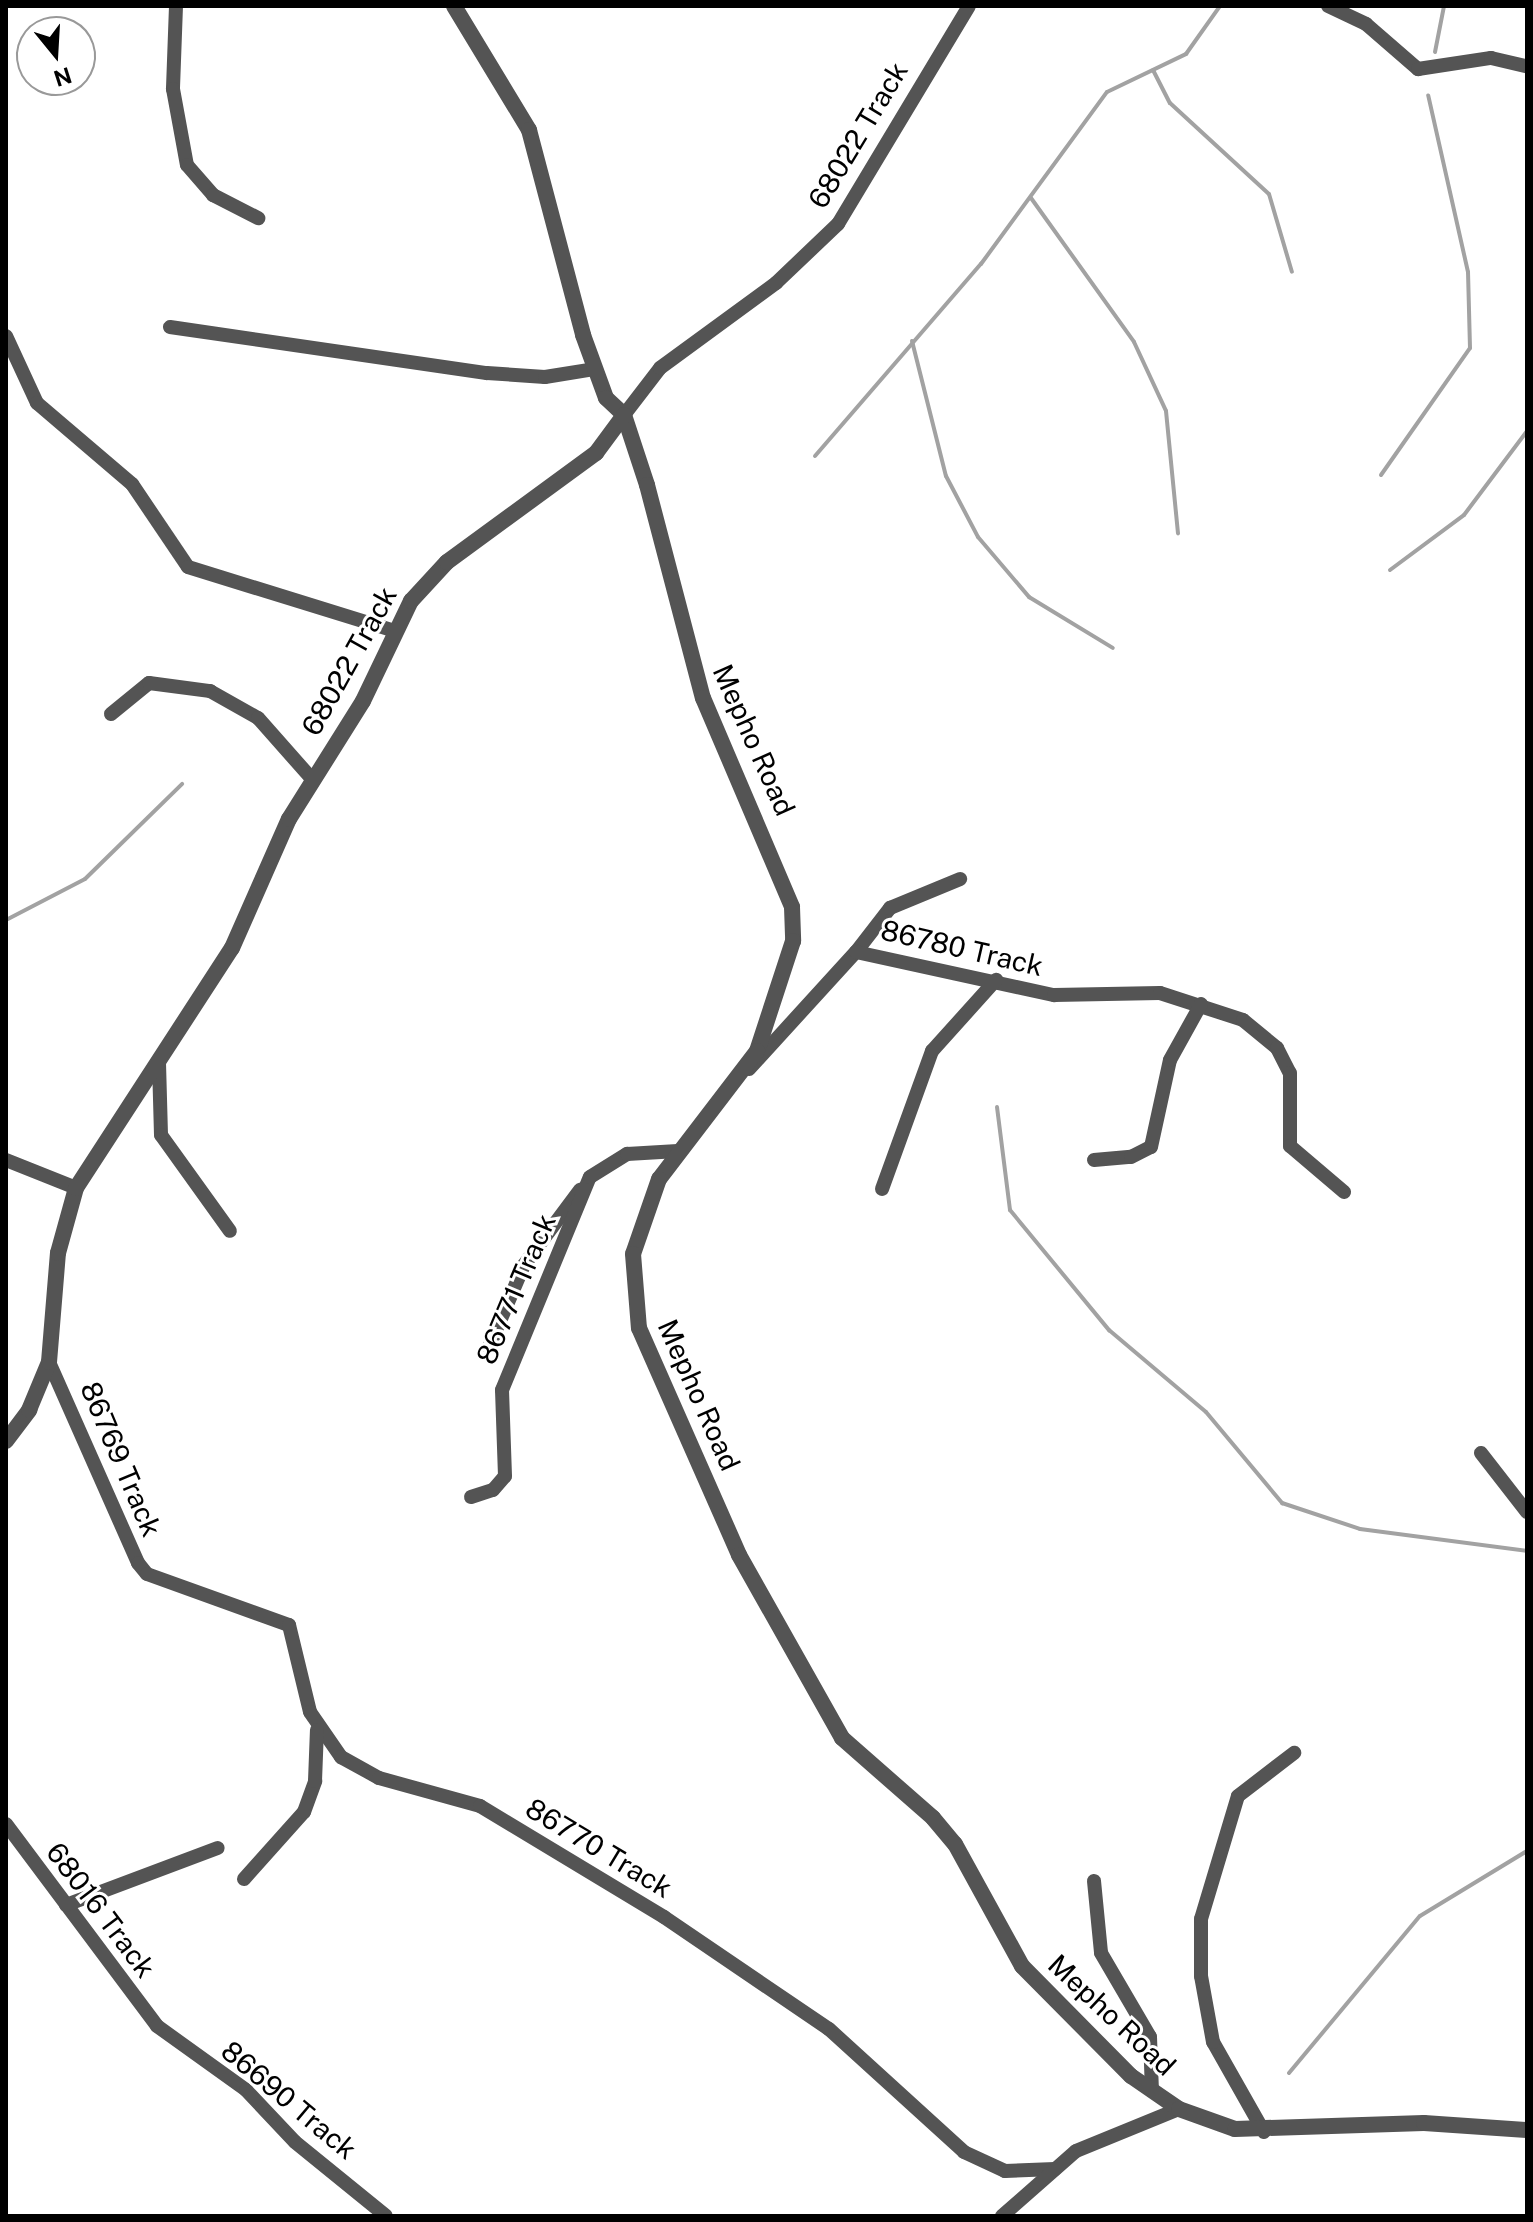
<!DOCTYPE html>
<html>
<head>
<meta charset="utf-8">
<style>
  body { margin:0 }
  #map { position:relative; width:1533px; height:2222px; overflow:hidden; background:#fff; font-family:"Public Sans",sans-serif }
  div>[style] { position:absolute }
  .stream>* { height:4px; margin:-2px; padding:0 2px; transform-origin:2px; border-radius:2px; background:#a2a2a2 }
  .minor>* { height:14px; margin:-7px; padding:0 7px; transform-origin:7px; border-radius:7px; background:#545454 }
  .tertiary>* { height:16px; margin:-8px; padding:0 8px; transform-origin:8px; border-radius:8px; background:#545454 }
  span { translate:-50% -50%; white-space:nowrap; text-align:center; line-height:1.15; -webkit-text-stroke:6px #fff; paint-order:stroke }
  .street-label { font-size:28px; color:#000 }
  .frame { position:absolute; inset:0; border:8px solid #000; pointer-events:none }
  .north { position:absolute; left:16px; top:16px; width:80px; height:80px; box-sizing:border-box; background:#fff; border:2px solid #999; border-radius:50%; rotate:162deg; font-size:22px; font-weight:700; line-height:32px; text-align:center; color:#000 }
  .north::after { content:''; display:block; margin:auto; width:28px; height:36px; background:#000; clip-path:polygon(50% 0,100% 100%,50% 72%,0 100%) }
</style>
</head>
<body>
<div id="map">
  <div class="stream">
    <i style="left:1435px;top:52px;width:47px;rotate:-78.9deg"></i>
    <i style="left:1153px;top:70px;width:37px;rotate:63deg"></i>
    <i style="left:1170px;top:103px;width:134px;rotate:42.6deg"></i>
    <i style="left:1269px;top:194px;width:81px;rotate:73.6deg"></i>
    <i style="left:1031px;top:198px;width:177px;rotate:54.4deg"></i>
    <i style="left:1134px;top:342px;width:76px;rotate:65.1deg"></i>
    <i style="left:1166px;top:411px;width:123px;rotate:84.4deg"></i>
    <i style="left:912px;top:341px;width:139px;rotate:75.9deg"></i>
    <i style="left:946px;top:476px;width:69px;rotate:62.3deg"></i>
    <i style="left:978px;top:537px;width:79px;rotate:49.6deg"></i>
    <i style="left:1029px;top:597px;width:98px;rotate:31.3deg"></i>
    <i style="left:815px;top:456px;width:254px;rotate:-49.2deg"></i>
    <i style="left:981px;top:264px;width:213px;rotate:-53.8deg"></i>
    <i style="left:1107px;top:92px;width:88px;rotate:-25.7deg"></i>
    <i style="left:1186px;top:54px;width:59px;rotate:-54.7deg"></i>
    <i style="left:1381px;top:475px;width:155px;rotate:-55deg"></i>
    <i style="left:1470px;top:348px;width:76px;rotate:-91.5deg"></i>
    <i style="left:1468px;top:272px;width:181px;rotate:-102.7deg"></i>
    <i style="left:1390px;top:570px;width:92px;rotate:-36.6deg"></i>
    <i style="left:1464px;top:515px;width:105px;rotate:-53.1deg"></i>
    <i style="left:6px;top:920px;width:89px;rotate:-27.4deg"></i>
    <i style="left:85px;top:879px;width:136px;rotate:-44.4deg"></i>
    <i style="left:997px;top:1107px;width:104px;rotate:82.8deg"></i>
    <i style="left:1010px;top:1210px;width:156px;rotate:50.5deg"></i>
    <i style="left:1109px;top:1330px;width:127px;rotate:40.2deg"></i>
    <i style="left:1206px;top:1412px;width:119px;rotate:50.1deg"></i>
    <i style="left:1282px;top:1503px;width:82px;rotate:18.4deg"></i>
    <i style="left:1360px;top:1529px;width:168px;rotate:7.5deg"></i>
    <i style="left:1289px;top:2073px;width:204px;rotate:-50.2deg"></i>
    <i style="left:1420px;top:1916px;width:125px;rotate:-31.3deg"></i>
  </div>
  <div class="minor">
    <i style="left:176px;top:6px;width:83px;rotate:92.1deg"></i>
    <i style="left:173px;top:89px;width:77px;rotate:79.6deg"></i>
    <i style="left:187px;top:165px;width:40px;rotate:49deg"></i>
    <i style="left:213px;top:195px;width:51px;rotate:27.1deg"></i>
    <i style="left:1328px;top:6px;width:42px;rotate:25.3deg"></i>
    <i style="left:1366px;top:24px;width:69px;rotate:40.9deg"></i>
    <i style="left:1418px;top:69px;width:74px;rotate:-8.6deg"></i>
    <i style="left:1491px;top:58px;width:37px;rotate:13deg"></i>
    <i style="left:170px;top:327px;width:320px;rotate:8.3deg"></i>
    <i style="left:487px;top:373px;width:58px;rotate:3.9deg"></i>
    <i style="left:545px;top:377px;width:51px;rotate:-9.1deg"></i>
    <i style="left:6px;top:336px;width:74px;rotate:65.2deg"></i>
    <i style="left:37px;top:403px;width:125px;rotate:40.5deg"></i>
    <i style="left:132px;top:484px;width:100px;rotate:56deg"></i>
    <i style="left:188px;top:567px;width:217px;rotate:17.2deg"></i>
    <i style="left:624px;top:415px;width:59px;rotate:-52.5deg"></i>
    <i style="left:660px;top:368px;width:144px;rotate:-36.2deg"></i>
    <i style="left:776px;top:283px;width:86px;rotate:-43.6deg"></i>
    <i style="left:838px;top:224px;width:254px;rotate:-59deg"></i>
    <i style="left:111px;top:714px;width:49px;rotate:-39.2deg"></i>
    <i style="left:149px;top:683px;width:62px;rotate:7.5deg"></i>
    <i style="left:210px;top:691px;width:55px;rotate:29.4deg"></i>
    <i style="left:258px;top:718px;width:80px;rotate:48.5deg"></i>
    <i style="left:856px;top:952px;width:56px;rotate:-52.3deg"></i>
    <i style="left:890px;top:908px;width:76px;rotate:-22.5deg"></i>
    <i style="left:159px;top:1063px;width:72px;rotate:88.4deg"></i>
    <i style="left:161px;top:1135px;width:118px;rotate:54.3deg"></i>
    <i style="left:749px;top:1069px;width:159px;rotate:-47.6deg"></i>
    <i style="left:856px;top:952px;width:203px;rotate:12.3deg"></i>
    <i style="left:1054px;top:995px;width:106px;rotate:-1.1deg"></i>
    <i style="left:1160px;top:993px;width:87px;rotate:18deg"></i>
    <i style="left:1243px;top:1020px;width:44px;rotate:39.5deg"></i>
    <i style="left:1277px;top:1048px;width:28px;rotate:63deg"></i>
    <i style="left:1290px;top:1073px;width:73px;rotate:90deg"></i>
    <i style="left:1290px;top:1146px;width:71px;rotate:40.4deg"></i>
    <i style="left:6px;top:1160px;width:75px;rotate:21.8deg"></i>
    <i style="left:1094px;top:1160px;width:37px;rotate:-5deg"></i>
    <i style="left:1131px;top:1157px;width:22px;rotate:-27deg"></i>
    <i style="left:1151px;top:1147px;width:89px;rotate:-77.7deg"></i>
    <i style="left:1170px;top:1060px;width:64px;rotate:-61deg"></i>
    <i style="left:882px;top:1189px;width:147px;rotate:-70.1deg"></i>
    <i style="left:932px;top:1051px;width:96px;rotate:-48deg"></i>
    <i style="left:489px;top:1347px;width:89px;rotate:-66.9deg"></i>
    <i style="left:524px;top:1265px;width:94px;rotate:-53.3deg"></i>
    <i style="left:49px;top:1362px;width:220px;rotate:66.1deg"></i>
    <i style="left:138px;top:1563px;width:14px;rotate:51deg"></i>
    <i style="left:147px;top:1574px;width:151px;rotate:19.8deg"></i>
    <i style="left:289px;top:1625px;width:89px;rotate:76.4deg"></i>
    <i style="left:310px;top:1712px;width:55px;rotate:55.4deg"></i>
    <i style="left:341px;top:1757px;width:43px;rotate:28.9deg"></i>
    <i style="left:379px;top:1778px;width:105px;rotate:15.5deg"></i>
    <i style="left:480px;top:1806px;width:215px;rotate:31.1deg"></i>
    <i style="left:664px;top:1917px;width:199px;rotate:34.2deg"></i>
    <i style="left:829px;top:2029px;width:183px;rotate:42.3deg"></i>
    <i style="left:964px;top:2152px;width:45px;rotate:24.9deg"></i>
    <i style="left:1005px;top:2171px;width:50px;rotate:-2.3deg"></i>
    <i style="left:1481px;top:1453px;width:75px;rotate:52.1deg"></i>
    <i style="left:471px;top:1497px;width:23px;rotate:-18deg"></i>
    <i style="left:493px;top:1490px;width:18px;rotate:-49deg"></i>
    <i style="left:505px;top:1476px;width:86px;rotate:-92deg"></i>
    <i style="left:502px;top:1390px;width:230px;rotate:-67.6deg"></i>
    <i style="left:590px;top:1177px;width:44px;rotate:-31.9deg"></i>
    <i style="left:627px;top:1154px;width:51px;rotate:-3.4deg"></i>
    <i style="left:6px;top:1824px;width:252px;rotate:53.2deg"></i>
    <i style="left:157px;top:2026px;width:110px;rotate:35.7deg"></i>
    <i style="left:246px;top:2090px;width:71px;rotate:46.7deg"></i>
    <i style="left:295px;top:2142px;width:117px;rotate:39.1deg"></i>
    <i style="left:244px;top:1879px;width:90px;rotate:-48.2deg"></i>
    <i style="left:304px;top:1812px;width:33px;rotate:-70deg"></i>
    <i style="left:315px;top:1781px;width:51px;rotate:-87.8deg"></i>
    <i style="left:1094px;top:1881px;width:72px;rotate:84.4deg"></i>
    <i style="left:1101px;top:1953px;width:97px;rotate:59.7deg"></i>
    <i style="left:1150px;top:2037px;width:54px;rotate:87.9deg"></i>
    <i style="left:66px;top:1905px;width:162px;rotate:-20.6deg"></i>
    <i style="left:1264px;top:2132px;width:103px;rotate:-119.5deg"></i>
    <i style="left:1213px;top:2042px;width:67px;rotate:-100.3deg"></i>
    <i style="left:1201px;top:1976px;width:57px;rotate:-90deg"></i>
    <i style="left:1201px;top:1919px;width:128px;rotate:-73.3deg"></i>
    <i style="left:1238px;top:1796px;width:71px;rotate:-37.5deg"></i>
    <i style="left:1002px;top:2216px;width:98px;rotate:-41.3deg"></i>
    <i style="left:1076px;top:2151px;width:111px;rotate:-22.2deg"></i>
  </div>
  <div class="tertiary">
    <i style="left:454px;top:6px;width:145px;rotate:58.8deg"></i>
    <i style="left:529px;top:130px;width:212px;rotate:75.2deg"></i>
    <i style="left:583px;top:335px;width:67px;rotate:69.9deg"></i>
    <i style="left:606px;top:398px;width:25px;rotate:43deg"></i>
    <i style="left:624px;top:415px;width:74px;rotate:71.8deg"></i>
    <i style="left:647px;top:485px;width:220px;rotate:75.3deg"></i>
    <i style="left:703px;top:698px;width:227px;rotate:66.9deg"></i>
    <i style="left:792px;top:907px;width:34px;rotate:88deg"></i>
    <i style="left:793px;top:941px;width:116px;rotate:108.1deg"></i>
    <i style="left:757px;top:1051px;width:161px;rotate:127.4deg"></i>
    <i style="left:659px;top:1179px;width:79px;rotate:109.1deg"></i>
    <i style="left:633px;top:1254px;width:74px;rotate:85.4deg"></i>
    <i style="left:639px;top:1328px;width:248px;rotate:66.2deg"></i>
    <i style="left:739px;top:1555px;width:210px;rotate:60.6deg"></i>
    <i style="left:842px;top:1738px;width:121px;rotate:41.3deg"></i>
    <i style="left:933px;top:1818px;width:34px;rotate:50deg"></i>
    <i style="left:955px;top:1844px;width:139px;rotate:61.2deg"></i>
    <i style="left:1022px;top:1966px;width:155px;rotate:45.3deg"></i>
    <i style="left:1131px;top:2076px;width:58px;rotate:34.5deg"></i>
    <i style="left:1179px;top:2109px;width:59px;rotate:19.7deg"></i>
    <i style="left:1235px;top:2129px;width:189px;rotate:-1.8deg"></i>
    <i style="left:1424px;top:2123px;width:103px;rotate:3.9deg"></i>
    <i style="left:6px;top:1441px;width:39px;rotate:-53deg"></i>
    <i style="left:29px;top:1410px;width:52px;rotate:-67.4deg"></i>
    <i style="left:49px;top:1362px;width:109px;rotate:-85.3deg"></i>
    <i style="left:58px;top:1253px;width:67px;rotate:-74.5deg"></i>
    <i style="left:76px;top:1188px;width:286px;rotate:-57deg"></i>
    <i style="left:232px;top:948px;width:141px;rotate:-66.2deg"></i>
    <i style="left:289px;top:819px;width:139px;rotate:-57.9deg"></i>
    <i style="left:363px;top:701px;width:111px;rotate:-64.4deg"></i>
    <i style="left:411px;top:601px;width:53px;rotate:-47.3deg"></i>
    <i style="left:447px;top:562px;width:185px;rotate:-36.2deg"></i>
    <i style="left:596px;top:453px;width:47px;rotate:-53.6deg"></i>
  </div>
  <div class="street-label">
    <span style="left:858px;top:135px;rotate:-59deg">68022 Track</span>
    <span style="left:349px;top:661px;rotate:-61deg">68022 Track</span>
    <span style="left:754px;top:740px;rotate:66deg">Mepho Road</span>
    <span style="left:962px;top:948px;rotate:13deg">86780 Track</span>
    <span style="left:516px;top:1289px;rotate:-67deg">86771 Track</span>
    <span style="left:699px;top:1395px;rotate:66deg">Mepho Road</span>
    <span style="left:121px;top:1459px;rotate:67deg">86769 Track</span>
    <span style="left:599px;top:1848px;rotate:31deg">86770 Track</span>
    <span style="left:101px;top:1910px;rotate:53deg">68016 Track</span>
    <span style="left:1112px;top:2015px;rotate:43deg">Mepho Road</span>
    <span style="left:289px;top:2100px;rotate:40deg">86690 Track</span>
  </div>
  <div class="frame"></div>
  <div class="north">N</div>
</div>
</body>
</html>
